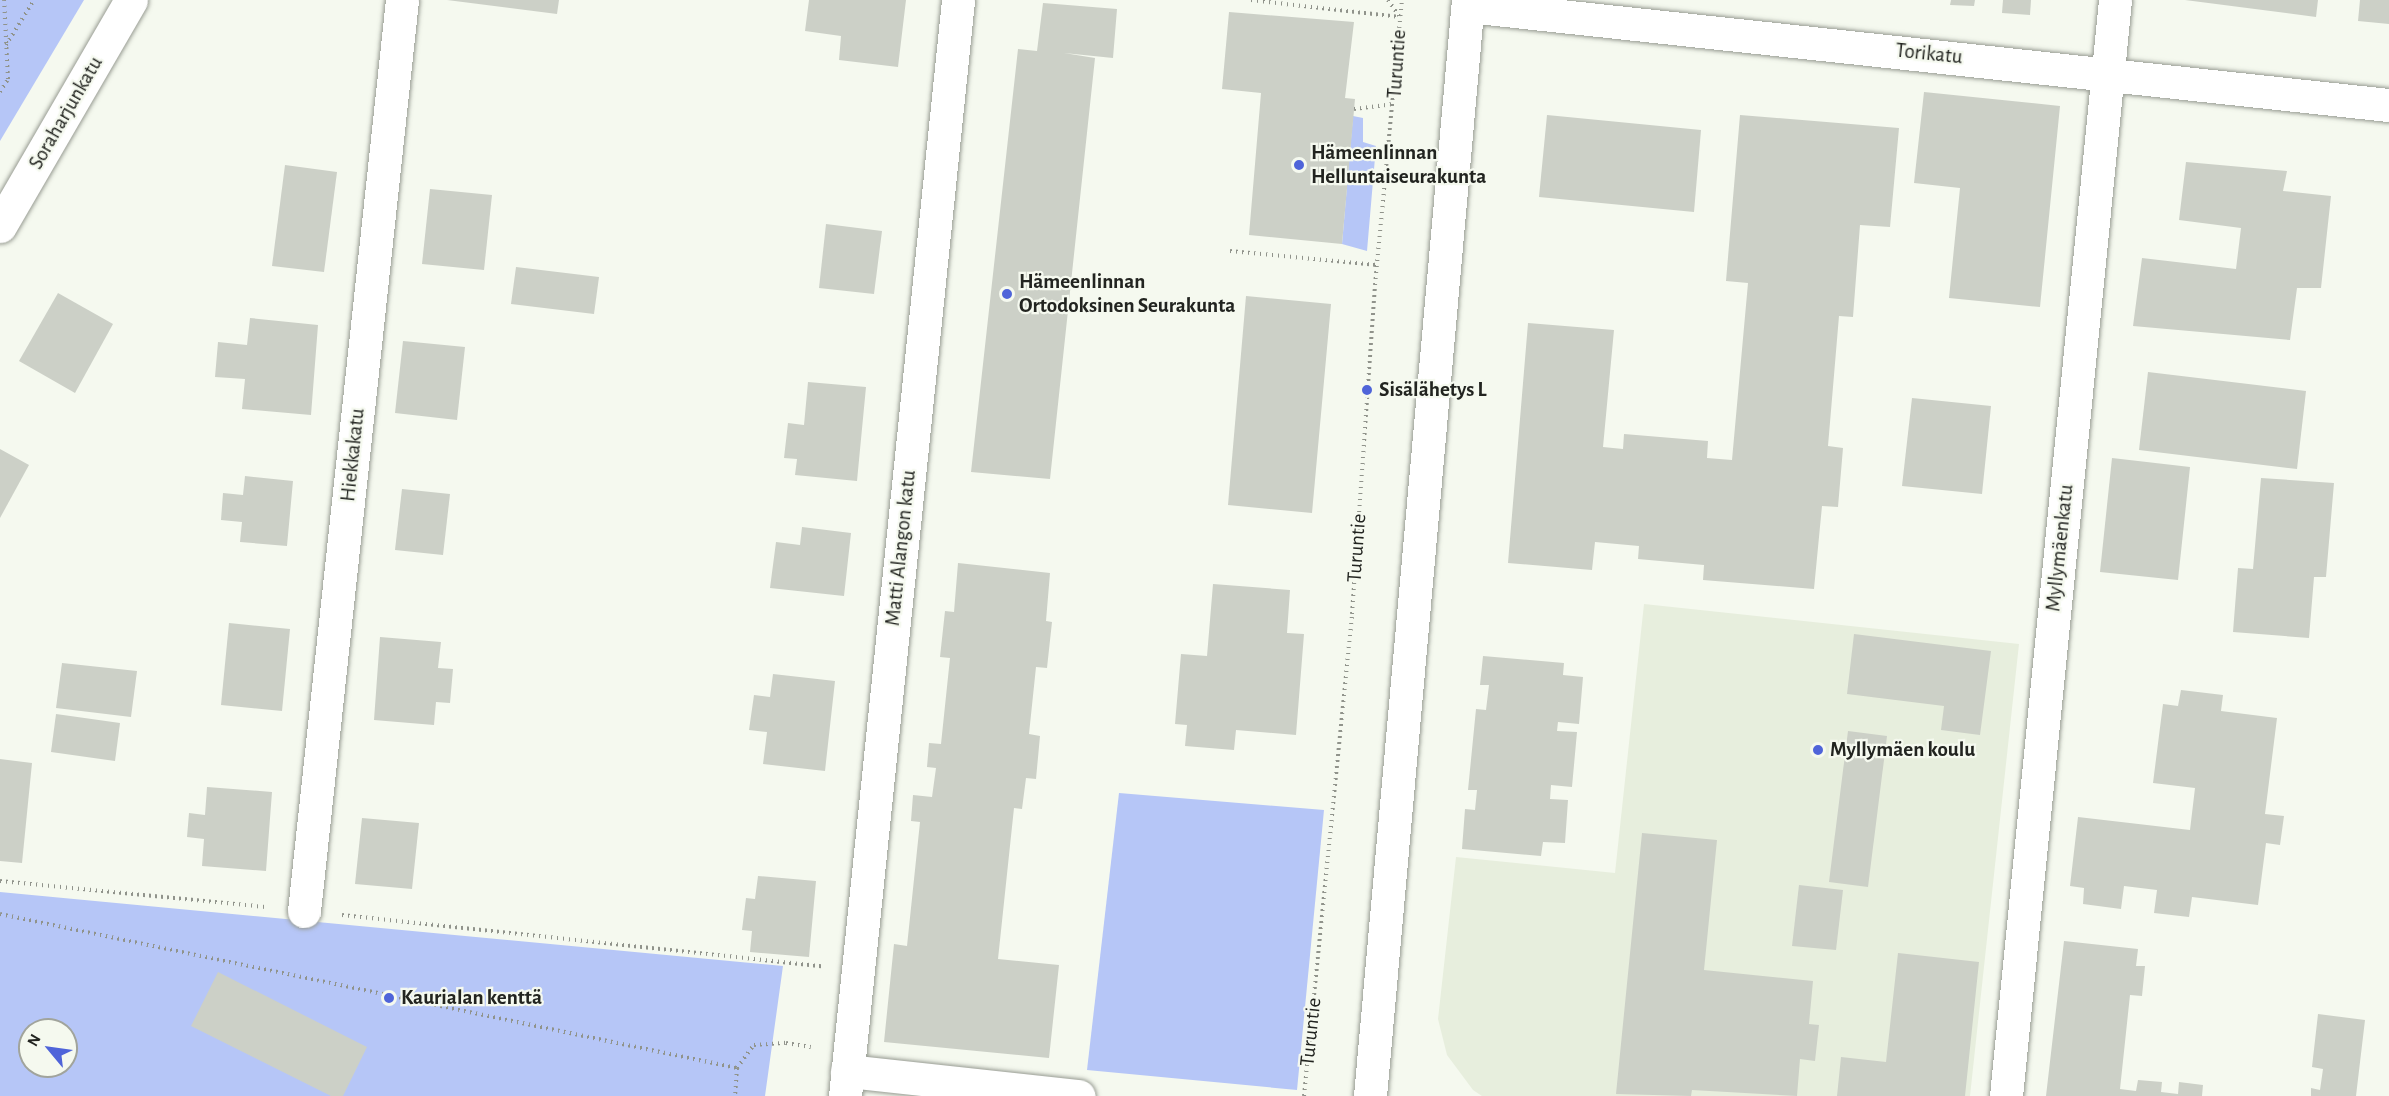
<!DOCTYPE html>
<html>
<head>
<meta charset="utf-8">
<style>
  body { margin:0 }
  #map { position:relative; width:2389px; height:1096px; overflow:hidden; background:#f5f9ef; font-family:"Alegreya Sans",sans-serif }
  div>[style] { position:absolute }
  .built>* { inset:0; background:#e7eedd }
  .green>* { inset:0; background:#b6c6f7 }
  .building>* { inset:0; background:#ccd0c7 }
  .path>* { height:4px; margin-top:-2px; transform-origin:0; background:repeating-linear-gradient(90deg,#90938b 0 1.5px,transparent 0 6px) }
  .roads { filter:drop-shadow(0 0 2px #989c93) drop-shadow(0 0 2px #989c93) }
  .street>* { height:33px; margin:-16.5px; padding:0 16.5px; transform-origin:16.5px; border-radius:16.5px; background:#fff }
  .secondary>* { height:33px; margin:-16.5px; padding:0 16.5px; transform-origin:16.5px; border-radius:16.5px; background:#fff }
  .dots>* { width:16px; height:16px; translate:-50% -50%; box-sizing:border-box; border:3px solid #f5f9ef; border-radius:50% }
  span { translate:-50% -50%; white-space:nowrap; text-align:center; line-height:1.15; -webkit-text-stroke:4.5px #f5f9ef; paint-order:stroke }
  .street-label { font-size:21px; color:#222420 }
  .poi-label { font-size:21px; color:#222420; font-weight:700 }
  .left { translate:0 -50%; text-align:left }
  .north { position:absolute; left:18px; top:1018px; width:60px; height:60px; box-sizing:border-box; background:#f5f9ef; border:2px solid #a1a49c; border-radius:50%; rotate:299deg; font-size:16px; font-weight:700; line-height:24px; text-align:center; color:#222420 }
  .north::after { content:''; display:block; margin:auto; width:21px; height:27px; background:#4f64d9; clip-path:polygon(50% 0,100% 100%,50% 72%,0 100%) }
</style>
</head>
<body>
<div id="map">
  <div class="built">
    <i style="clip-path:polygon(1644px 604px,2019px 644px,1970px 1096px,1482px 1096px,1473px 1090px,1447px 1055px,1438px 1019px,1456px 857px,1615px 873px)"></i>
  </div>
  <div class="green">
    <i style="clip-path:polygon(0 0,84px 0,0 141px)"></i>
    <i style="clip-path:polygon(1353px 116px,1363px 118px,1363px 142px,1376px 146px,1367px 251px,1342px 244px)"></i>
    <i style="clip-path:polygon(1119px 793px,1324px 810px,1297px 1090px,1087px 1070px)"></i>
    <i style="clip-path:polygon(evenodd,0 892px,783px 966px,765px 1096px,0 1096px,0 892px,30px 1030px,66px 1030px,66px 1066px,30px 1066px,30px 1030px)"></i>
  </div>
  <div class="building">
    <i style="clip-path:polygon(447px 0,559px 0,557px 14px)"></i>
    <i style="clip-path:polygon(809px 0,906px 0,898px 67px,839px 60px,841px 36px,805px 31px)"></i>
    <i style="clip-path:polygon(1951px 0,1975px 0,1974px 6px,1950px 5px)"></i>
    <i style="clip-path:polygon(2003px 0,2031px 0,2030px 15px,2002px 13px)"></i>
    <i style="clip-path:polygon(2185px 0,2318px 0,2316px 17px)"></i>
    <i style="clip-path:polygon(2360px 0,2389px 0,2389px 24px,2358px 21px)"></i>
    <i style="clip-path:polygon(1043px 3px,1117px 9px,1113px 58px,1064px 53px,1095px 58px,1050px 479px,971px 472px,1018px 49px,1037px 51px)"></i>
    <i style="clip-path:polygon(1229px 12px,1354px 22px,1345px 98px,1355px 99px,1342px 244px,1249px 235px,1261px 93px,1222px 89px)"></i>
    <i style="clip-path:polygon(1924px 92px,2060px 106px,2040px 307px,1949px 298px,1960px 188px,1914px 183px)"></i>
    <i style="clip-path:polygon(1547px 115px,1701px 130px,1694px 212px,1539px 197px)"></i>
    <i style="clip-path:polygon(1740px 115px,1899px 128px,1890px 227px,1860px 225px,1853px 317px,1839px 316px,1828px 446px,1843px 448px,1838px 507px,1822px 506px,1814px 589px,1703px 580px,1704px 565px,1638px 559px,1639px 546px,1595px 542px,1592px 570px,1508px 563px,1528px 323px,1614px 330px,1603px 447px,1623px 449px,1624px 434px,1708px 441px,1707px 458px,1732px 460px,1748px 283px,1726px 281px)"></i>
    <i style="clip-path:polygon(2186px 162px,2287px 171px,2283px 191px,2331px 196px,2321px 288px,2297px 288px,2290px 340px,2133px 326px,2142px 258px,2236px 269px,2241px 228px,2179px 220px)"></i>
    <i style="clip-path:polygon(285px 165px,337px 172px,324px 272px,272px 266px)"></i>
    <i style="clip-path:polygon(430px 189px,492px 195px,484px 270px,422px 264px)"></i>
    <i style="clip-path:polygon(826px 224px,882px 231px,874px 294px,819px 288px)"></i>
    <i style="clip-path:polygon(516px 267px,599px 277px,594px 314px,511px 304px)"></i>
    <i style="clip-path:polygon(58px 293px,113px 324px,75px 393px,19px 361px)"></i>
    <i style="clip-path:polygon(1246px 296px,1331px 304px,1312px 513px,1228px 505px)"></i>
    <i style="clip-path:polygon(250px 318px,318px 325px,311px 415px,242px 409px,245px 379px,215px 377px,218px 342px,247px 345px)"></i>
    <i style="clip-path:polygon(403px 341px,465px 347px,457px 420px,395px 413px)"></i>
    <i style="clip-path:polygon(2148px 372px,2306px 391px,2297px 469px,2139px 450px)"></i>
    <i style="clip-path:polygon(808px 382px,866px 387px,857px 481px,795px 475px,797px 459px,784px 458px,788px 423px,804px 425px)"></i>
    <i style="clip-path:polygon(1912px 398px,1991px 406px,1982px 494px,1902px 486px)"></i>
    <i style="clip-path:polygon(0 449px,29px 465px,0 518px)"></i>
    <i style="clip-path:polygon(2112px 458px,2190px 467px,2178px 580px,2100px 572px)"></i>
    <i style="clip-path:polygon(245px 476px,293px 481px,287px 546px,240px 542px,242px 522px,221px 520px,223px 493px,243px 495px)"></i>
    <i style="clip-path:polygon(2261px 478px,2334px 483px,2326px 577px,2314px 577px,2309px 638px,2233px 632px,2238px 568px,2253px 569px)"></i>
    <i style="clip-path:polygon(402px 489px,450px 494px,443px 555px,395px 550px)"></i>
    <i style="clip-path:polygon(802px 527px,851px 533px,844px 596px,770px 588px,776px 542px,800px 545px)"></i>
    <i style="clip-path:polygon(958px 563px,1050px 573px,1046px 621px,1052px 622px,1047px 668px,1036px 667px,1029px 734px,1040px 736px,1036px 779px,1026px 778px,1022px 809px,1014px 808px,998px 959px,1059px 965px,1049px 1058px,884px 1042px,894px 944px,907px 946px,920px 822px,911px 821px,913px 795px,932px 797px,936px 768px,927px 767px,929px 743px,941px 744px,950px 658px,940px 657px,945px 611px,954px 612px)"></i>
    <i style="clip-path:polygon(1213px 584px,1290px 590px,1287px 633px,1304px 634px,1296px 735px,1236px 730px,1234px 750px,1185px 746px,1187px 725px,1175px 724px,1181px 654px,1207px 656px)"></i>
    <i style="clip-path:polygon(229px 623px,290px 629px,282px 711px,221px 705px)"></i>
    <i style="clip-path:polygon(1854px 634px,1991px 651px,1980px 735px,1941px 730px,1944px 706px,1847px 694px)"></i>
    <i style="clip-path:polygon(380px 637px,441px 642px,438px 668px,453px 669px,450px 703px,436px 702px,434px 725px,374px 720px)"></i>
    <i style="clip-path:polygon(1483px 656px,1564px 663px,1563px 675px,1583px 677px,1579px 724px,1558px 722px,1557px 731px,1577px 732px,1572px 787px,1551px 785px,1550px 799px,1568px 800px,1565px 843px,1543px 842px,1541px 856px,1462px 849px,1465px 809px,1475px 810px,1477px 790px,1468px 790px,1476px 709px,1486px 710px,1489px 685px,1480px 685px)"></i>
    <i style="clip-path:polygon(62px 663px,137px 671px,131px 717px,56px 708px)"></i>
    <i style="clip-path:polygon(773px 674px,835px 681px,825px 771px,763px 764px,767px 732px,749px 730px,754px 695px,770px 697px)"></i>
    <i style="clip-path:polygon(2181px 690px,2223px 695px,2221px 711px,2277px 718px,2265px 814px,2284px 816px,2280px 845px,2266px 843px,2258px 905px,2192px 897px,2189px 917px,2154px 913px,2157px 890px,2124px 886px,2121px 909px,2083px 904px,2084px 888px,2070px 886px,2078px 817px,2190px 830px,2195px 788px,2153px 783px,2163px 704px,2178px 706px)"></i>
    <i style="clip-path:polygon(56px 714px,120px 723px,115px 761px,51px 752px)"></i>
    <i style="clip-path:polygon(1848px 731px,1887px 736px,1868px 887px,1829px 882px)"></i>
    <i style="clip-path:polygon(0 759px,32px 763px,22px 863px,0 861px)"></i>
    <i style="clip-path:polygon(207px 787px,272px 792px,266px 871px,202px 866px,204px 839px,187px 837px,189px 813px,205px 815px)"></i>
    <i style="clip-path:polygon(362px 818px,419px 823px,412px 889px,355px 884px)"></i>
    <i style="clip-path:polygon(1642px 833px,1717px 840px,1704px 970px,1813px 981px,1809px 1024px,1819px 1025px,1815px 1061px,1800px 1059px,1797px 1096px,1692px 1090px,1691px 1096px,1616px 1094px)"></i>
    <i style="clip-path:polygon(758px 876px,816px 881px,809px 957px,750px 952px,752px 931px,742px 930px,746px 898px,755px 899px)"></i>
    <i style="clip-path:polygon(1799px 885px,1843px 890px,1836px 950px,1792px 946px)"></i>
    <i style="clip-path:polygon(2064px 941px,2138px 949px,2136px 966px,2145px 966px,2142px 996px,2130px 995px,2120px 1089px,2136px 1091px,2138px 1080px,2162px 1082px,2161px 1092px,2178px 1094px,2179px 1082px,2203px 1085px,2202px 1096px,2046px 1096px)"></i>
    <i style="clip-path:polygon(1898px 953px,1979px 962px,1965px 1096px,1837px 1096px,1841px 1057px,1886px 1062px)"></i>
    <i style="clip-path:polygon(218px 972px,367px 1047px,343px 1096px,331px 1096px,191px 1026px)"></i>
    <i style="clip-path:polygon(2318px 1014px,2365px 1020px,2356px 1096px,2311px 1096px,2311px 1088px,2320px 1090px,2323px 1069px,2312px 1067px)"></i>
  </div>
  <div class="path">
    <i style="left:1251px;top:0;width:150px;rotate:6.5deg"></i>
    <i style="left:1388px;top:0;width:19px;rotate:55deg"></i>
    <i style="left:6px;top:45px;width:53px;rotate:-58.1deg"></i>
    <i style="left:0;top:92px;width:15px;rotate:-58deg"></i>
    <i style="left:8px;top:79px;width:79px;rotate:-92.9deg"></i>
    <i style="left:1354px;top:109px;width:40px;rotate:-7.1deg"></i>
    <i style="left:1230px;top:251px;width:148px;rotate:5.4deg"></i>
    <i style="left:0;top:881px;width:267px;rotate:5.6deg"></i>
    <i style="left:0;top:914px;width:753px;rotate:11.8deg"></i>
    <i style="left:737px;top:1068px;width:28px;rotate:94deg"></i>
    <i style="left:342px;top:915px;width:482px;rotate:6.1deg"></i>
    <i style="left:737px;top:1068px;width:29px;rotate:-54deg"></i>
    <i style="left:754px;top:1045px;width:32px;rotate:-4deg"></i>
    <i style="left:786px;top:1043px;width:25px;rotate:9deg"></i>
    <i style="left:1304px;top:1096px;width:484px;rotate:-84.3deg"></i>
    <i style="left:1352px;top:614px;width:330px;rotate:-86deg"></i>
    <i style="left:1375px;top:285px;width:286px;rotate:-84.6deg"></i>
  </div>
  <div class="roads">
    <div class="street">
      <i style="left:1468px;top:6px;width:926px;rotate:6.14deg"></i>
      <i style="left:0;top:226px;width:261px;rotate:-59.9deg"></i>
      <i style="left:304px;top:911px;width:916px;rotate:-83.86deg"></i>
      <i style="left:847px;top:1071px;width:233px;rotate:6.2deg"></i>
      <i style="left:845px;top:1096px;width:1102px;rotate:-84.11deg"></i>
      <i style="left:2006px;top:1096px;width:1101px;rotate:-84.32deg"></i>
    </div>
    <div class="secondary">
      <i style="left:1370px;top:1096px;width:1100px;rotate:-84.89deg"></i>
    </div>
  </div>
  <div class="dots">
    <i style="left:1299px;top:165px;background:#4f64d9"></i>
    <i style="left:1007px;top:294px;background:#4f64d9"></i>
    <i style="left:1367px;top:390px;background:#4f64d9"></i>
    <i style="left:1818px;top:750px;background:#4f64d9"></i>
    <i style="left:389px;top:998px;background:#4f64d9"></i>
  </div>
  <div class="street-label">
    <span style="left:1929px;top:54px;rotate:6deg">Torikatu</span>
    <span style="left:1397px;top:64px;rotate:-86deg">Turuntie</span>
    <span style="left:66px;top:113px;rotate:-60deg">Soraharjunkatu</span>
    <span style="left:353px;top:455px;rotate:-84deg">Hiekkakatu</span>
    <span style="left:901px;top:548px;rotate:-84deg">Matti Alangon katu</span>
    <span style="left:1357px;top:548px;rotate:-86deg">Turuntie</span>
    <span style="left:2060px;top:548px;rotate:-84deg">Myllymäenkatu</span>
    <span style="left:1311px;top:1032px;rotate:-84deg">Turuntie</span>
  </div>
  <div class="poi-label">
    <span class="left" style="left:1311px;top:165px">Hämeenlinnan<br>Helluntaiseurakunta</span>
    <span class="left" style="left:1019px;top:294px">Hämeenlinnan<br>Ortodoksinen Seurakunta</span>
    <span class="left" style="left:1379px;top:390px">Sisälähetys L</span>
    <span class="left" style="left:1830px;top:750px">Myllymäen koulu</span>
    <span class="left" style="left:401px;top:998px">Kaurialan kenttä</span>
  </div>
  <div class="north">N</div>
</div>
</body>
</html>
